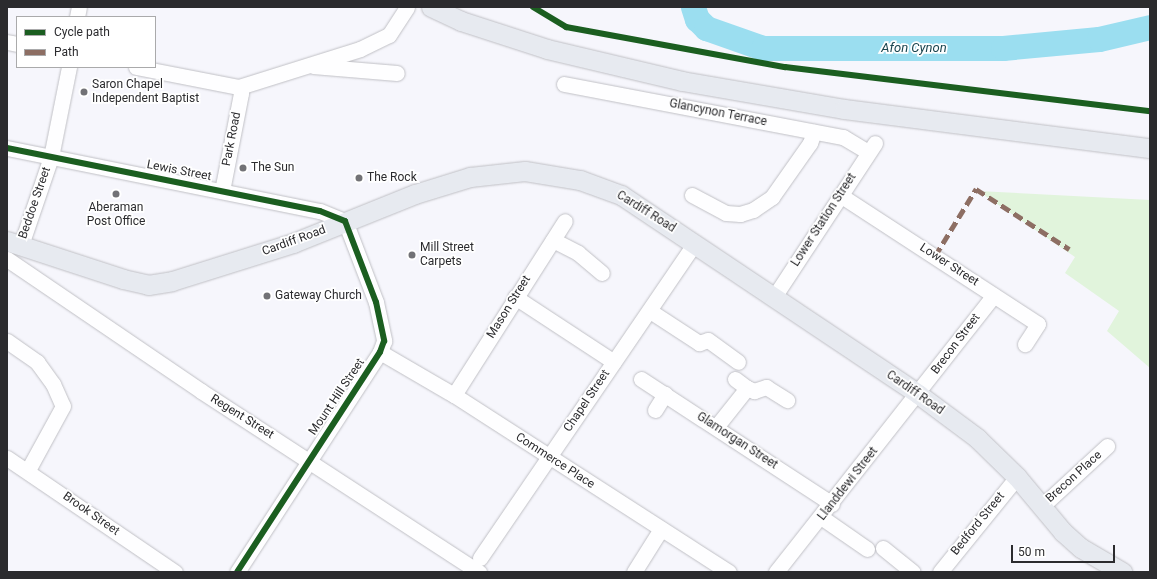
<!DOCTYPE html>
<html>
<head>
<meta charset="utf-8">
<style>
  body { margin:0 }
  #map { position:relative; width:1157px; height:579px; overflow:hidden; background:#f6f6fc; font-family:Roboto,sans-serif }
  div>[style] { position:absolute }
  .green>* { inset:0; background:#e1f4dc }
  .river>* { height:25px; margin:-12.5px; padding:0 12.5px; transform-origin:12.5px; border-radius:12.5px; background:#9bdef0 }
  .roads { filter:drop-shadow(0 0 1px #c0c0c5) drop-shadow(0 0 1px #c0c0c5) }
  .minor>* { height:15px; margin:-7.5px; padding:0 7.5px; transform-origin:7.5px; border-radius:7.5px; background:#fefeff }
  .major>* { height:19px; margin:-9.5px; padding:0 9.5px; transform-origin:9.5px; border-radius:9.5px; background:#e7eaf0 }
  .quiet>* { height:5px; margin-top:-2.5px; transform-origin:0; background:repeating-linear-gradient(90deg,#8d6e63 0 10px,transparent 0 15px) }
  .cycleway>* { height:6px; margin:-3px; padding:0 3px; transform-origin:3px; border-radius:3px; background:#1b5e20 }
  .dots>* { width:11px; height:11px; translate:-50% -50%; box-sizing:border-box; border:2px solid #fff; border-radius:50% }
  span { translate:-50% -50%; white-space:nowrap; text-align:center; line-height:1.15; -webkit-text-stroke:3.5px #fff; paint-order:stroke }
  .poi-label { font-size:12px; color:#2b2b2e }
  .left { translate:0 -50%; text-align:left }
  .street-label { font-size:12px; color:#2b2b2e }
  .water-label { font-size:13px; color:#1a454f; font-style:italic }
  .frame { position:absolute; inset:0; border:8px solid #2b2b2e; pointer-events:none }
  .legend { position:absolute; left:16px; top:16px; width:140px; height:52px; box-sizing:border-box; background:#fff; border:1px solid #aaaaab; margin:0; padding:5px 7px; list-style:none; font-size:12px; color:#2b2b2e }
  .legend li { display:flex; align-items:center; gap:8px; height:20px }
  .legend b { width:20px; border:1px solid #aaaaab }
  .scale { position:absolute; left:1011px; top:545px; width:104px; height:18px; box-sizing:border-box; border:2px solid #2b2b2e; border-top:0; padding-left:5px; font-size:12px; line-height:14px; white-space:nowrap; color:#2b2b2e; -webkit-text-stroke:3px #fff; paint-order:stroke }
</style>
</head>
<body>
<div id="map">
  <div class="green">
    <i style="clip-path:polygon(978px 191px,1150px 200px,1150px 368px,1107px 331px,1119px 311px,1065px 273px,1075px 257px)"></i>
  </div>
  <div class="river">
    <i style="left:693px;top:7px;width:13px;rotate:72deg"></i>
    <i style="left:697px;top:19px;width:13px;rotate:45deg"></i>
    <i style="left:706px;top:28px;width:60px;rotate:19.3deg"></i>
    <i style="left:763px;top:48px;width:240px"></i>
    <i style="left:1003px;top:48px;width:96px;rotate:-5.4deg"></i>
    <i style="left:1099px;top:39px;width:52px;rotate:-13.2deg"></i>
  </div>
  <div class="roads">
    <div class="minor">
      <i style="left:77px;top:17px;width:10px;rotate:-79deg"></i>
      <i style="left:7px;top:42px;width:10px;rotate:11deg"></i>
      <i style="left:313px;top:66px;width:84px;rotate:4.8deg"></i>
      <i style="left:136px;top:67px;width:105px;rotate:11deg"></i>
      <i style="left:564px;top:84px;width:284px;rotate:10.8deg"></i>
      <i style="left:843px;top:137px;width:29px;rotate:31deg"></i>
      <i style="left:239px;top:87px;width:127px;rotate:-17.4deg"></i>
      <i style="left:360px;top:49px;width:32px;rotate:-26deg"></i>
      <i style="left:389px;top:35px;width:33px;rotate:-57deg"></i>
      <i style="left:7px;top:148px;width:319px;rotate:11.4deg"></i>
      <i style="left:320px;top:211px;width:27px;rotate:22deg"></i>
      <i style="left:345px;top:221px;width:87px;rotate:69.1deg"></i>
      <i style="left:376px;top:302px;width:40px;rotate:78deg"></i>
      <i style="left:384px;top:341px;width:12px;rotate:110deg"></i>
      <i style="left:380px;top:352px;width:262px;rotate:123deg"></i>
      <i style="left:222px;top:191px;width:100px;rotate:-79deg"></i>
      <i style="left:241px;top:93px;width:6px;rotate:-108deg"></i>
      <i style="left:692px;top:195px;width:38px;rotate:28deg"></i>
      <i style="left:726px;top:213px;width:14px;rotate:4deg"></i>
      <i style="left:740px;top:214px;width:14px;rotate:-17deg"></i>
      <i style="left:753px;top:210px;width:23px;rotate:-34deg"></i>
      <i style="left:772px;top:197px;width:66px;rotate:-54.9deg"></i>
      <i style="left:810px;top:143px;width:12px;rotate:-70deg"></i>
      <i style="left:840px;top:195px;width:236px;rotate:33.1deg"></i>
      <i style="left:1038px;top:324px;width:24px;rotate:123deg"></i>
      <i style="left:553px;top:240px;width:28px;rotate:27deg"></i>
      <i style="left:578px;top:253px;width:31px;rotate:40deg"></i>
      <i style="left:21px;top:245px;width:93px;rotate:-71.2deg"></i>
      <i style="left:51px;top:157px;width:92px;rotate:-78.7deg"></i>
      <i style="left:7px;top:259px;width:235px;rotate:34.2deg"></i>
      <i style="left:201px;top:391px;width:332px;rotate:33.1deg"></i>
      <i style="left:515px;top:297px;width:118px;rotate:33.3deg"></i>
      <i style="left:774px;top:297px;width:184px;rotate:-56.7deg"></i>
      <i style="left:650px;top:311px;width:59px;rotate:33.1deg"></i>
      <i style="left:699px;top:343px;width:9px;rotate:-18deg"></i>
      <i style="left:708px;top:340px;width:37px;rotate:36deg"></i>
      <i style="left:7px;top:341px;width:37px;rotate:35deg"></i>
      <i style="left:37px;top:362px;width:27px;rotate:54deg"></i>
      <i style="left:53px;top:384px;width:24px;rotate:66deg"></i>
      <i style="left:63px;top:406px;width:73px;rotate:118.7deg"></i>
      <i style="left:380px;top:352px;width:86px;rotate:30.2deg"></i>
      <i style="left:454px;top:395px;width:327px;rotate:32.8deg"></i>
      <i style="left:641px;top:379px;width:228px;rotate:33.2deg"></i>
      <i style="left:747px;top:388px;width:8px;rotate:23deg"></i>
      <i style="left:754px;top:391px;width:13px;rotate:-18deg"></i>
      <i style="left:766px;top:387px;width:25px;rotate:32deg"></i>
      <i style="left:454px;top:395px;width:206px;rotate:-57.5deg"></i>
      <i style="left:655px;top:410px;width:19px;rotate:-58deg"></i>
      <i style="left:716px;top:427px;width:50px;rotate:-51.5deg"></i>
      <i style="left:747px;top:388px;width:15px;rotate:-143deg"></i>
      <i style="left:7px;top:458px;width:203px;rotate:34.2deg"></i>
      <i style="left:1041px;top:507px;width:90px;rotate:-42.7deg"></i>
      <i style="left:821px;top:517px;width:56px;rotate:34.8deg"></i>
      <i style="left:883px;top:548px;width:38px;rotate:39deg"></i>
      <i style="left:480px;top:558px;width:381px;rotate:-55.7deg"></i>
      <i style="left:634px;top:572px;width:51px;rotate:-57.9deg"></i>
      <i style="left:776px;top:572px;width:352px;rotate:-51.8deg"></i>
      <i style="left:940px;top:572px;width:122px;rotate:-51deg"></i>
    </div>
    <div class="major">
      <i style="left:431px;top:7px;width:33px;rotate:25deg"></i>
      <i style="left:461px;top:21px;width:90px;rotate:18deg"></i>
      <i style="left:547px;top:49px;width:139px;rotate:13.3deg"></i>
      <i style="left:682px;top:81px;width:164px;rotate:9.8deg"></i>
      <i style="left:844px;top:109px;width:308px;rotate:7.3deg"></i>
      <i style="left:7px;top:241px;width:122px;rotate:18.1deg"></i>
      <i style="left:123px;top:279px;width:26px;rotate:13deg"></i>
      <i style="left:148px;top:285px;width:24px;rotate:-9deg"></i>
      <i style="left:172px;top:281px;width:127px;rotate:-17.4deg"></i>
      <i style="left:293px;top:243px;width:131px;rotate:-21.9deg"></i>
      <i style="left:415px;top:194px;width:58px;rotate:-17.2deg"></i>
      <i style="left:470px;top:177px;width:55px;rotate:-6.2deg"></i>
      <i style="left:525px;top:171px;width:56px;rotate:9.3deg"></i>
      <i style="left:580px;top:180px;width:44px;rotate:20.1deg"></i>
      <i style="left:621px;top:195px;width:358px;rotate:33.8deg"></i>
      <i style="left:918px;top:394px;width:74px;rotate:36.7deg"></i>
      <i style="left:977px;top:438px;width:56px;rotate:44.3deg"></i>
      <i style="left:1017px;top:477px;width:72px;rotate:50.1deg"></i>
      <i style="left:1063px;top:532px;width:24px;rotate:42deg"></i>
      <i style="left:1081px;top:548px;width:48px;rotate:30.3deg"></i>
    </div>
  </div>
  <div class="quiet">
    <i style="left:935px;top:256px;width:79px;rotate:-58.5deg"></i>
    <i style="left:976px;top:189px;width:111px;rotate:32.8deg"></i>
  </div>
  <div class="cycleway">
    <i style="left:533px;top:7px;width:39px;rotate:31deg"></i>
    <i style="left:566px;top:27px;width:223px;rotate:10.4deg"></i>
    <i style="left:785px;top:67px;width:368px;rotate:6.9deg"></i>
    <i style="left:7px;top:148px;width:319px;rotate:11.4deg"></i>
    <i style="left:320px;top:211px;width:27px;rotate:22deg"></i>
    <i style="left:345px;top:221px;width:87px;rotate:69.1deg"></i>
    <i style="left:376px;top:302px;width:40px;rotate:78deg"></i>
    <i style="left:384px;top:341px;width:12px;rotate:110deg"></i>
    <i style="left:380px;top:352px;width:262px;rotate:123deg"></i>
  </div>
  <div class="dots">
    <i style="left:84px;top:92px;background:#727276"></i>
    <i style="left:243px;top:168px;background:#727276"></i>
    <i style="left:359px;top:178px;background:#727276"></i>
    <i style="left:116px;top:194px;background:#727276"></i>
    <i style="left:412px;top:255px;background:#727276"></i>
    <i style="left:267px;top:296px;background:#727276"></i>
  </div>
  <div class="poi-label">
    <span class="left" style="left:92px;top:92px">Saron Chapel<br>Independent Baptist</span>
    <span class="left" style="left:251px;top:168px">The Sun</span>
    <span class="left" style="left:367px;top:178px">The Rock</span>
    <span style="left:116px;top:215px">Aberaman<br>Post Office</span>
    <span class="left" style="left:420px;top:255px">Mill Street<br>Carpets</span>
    <span class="left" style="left:275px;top:296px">Gateway Church</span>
  </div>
  <div class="street-label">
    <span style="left:718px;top:113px;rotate:11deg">Glancynon Terrace</span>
    <span style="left:232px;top:139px;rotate:-79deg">Park Road</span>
    <span style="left:179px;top:171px;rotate:11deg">Lewis Street</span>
    <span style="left:35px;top:203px;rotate:-71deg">Beddoe Street</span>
    <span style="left:646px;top:212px;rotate:32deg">Cardiff Road</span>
    <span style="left:824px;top:220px;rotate:-57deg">Lower Station Street</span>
    <span style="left:294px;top:241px;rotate:-20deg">Cardiff Road</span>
    <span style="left:949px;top:265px;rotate:33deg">Lower Street</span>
    <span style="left:509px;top:307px;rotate:-58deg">Mason Street</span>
    <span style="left:956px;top:344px;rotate:-53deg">Brecon Street</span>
    <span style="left:915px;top:393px;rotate:35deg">Cardiff Road</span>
    <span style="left:337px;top:397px;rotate:-56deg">Mount Hill Street</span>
    <span style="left:587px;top:401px;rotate:-56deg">Chapel Street</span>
    <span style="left:242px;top:417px;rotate:32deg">Regent Street</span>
    <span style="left:737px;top:441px;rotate:33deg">Glamorgan Street</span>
    <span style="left:555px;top:461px;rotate:33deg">Commerce Place</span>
    <span style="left:1074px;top:477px;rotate:-42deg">Brecon Place</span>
    <span style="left:848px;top:484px;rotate:-52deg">Llanddewi Street</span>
    <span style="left:91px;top:514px;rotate:35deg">Brook Street</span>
    <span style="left:978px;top:524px;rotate:-51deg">Bedford Street</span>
  </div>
  <div class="water-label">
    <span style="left:914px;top:48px">Afon Cynon</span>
  </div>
  <div class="frame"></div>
  <ul class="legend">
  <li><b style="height:5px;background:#1b5e20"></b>Cycle path</li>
  <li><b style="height:5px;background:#8d6e63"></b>Path</li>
  </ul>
  <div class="scale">50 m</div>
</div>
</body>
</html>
